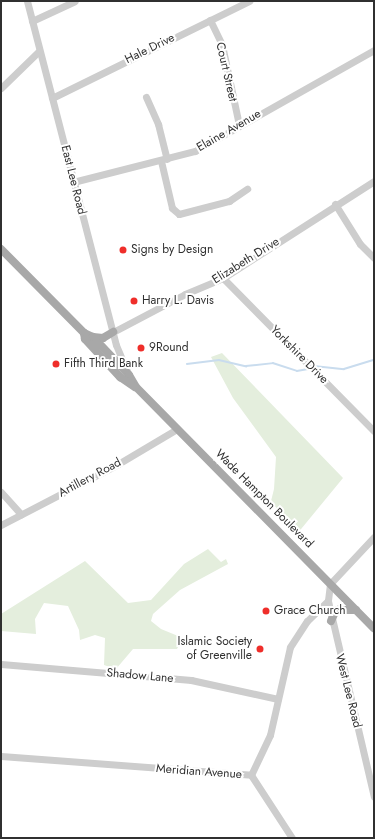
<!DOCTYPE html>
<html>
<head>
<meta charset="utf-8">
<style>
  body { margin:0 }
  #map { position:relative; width:375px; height:839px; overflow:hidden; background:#fff; font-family:Jost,sans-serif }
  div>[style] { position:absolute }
  .green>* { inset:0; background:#e4eedd }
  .stream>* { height:1.5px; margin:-0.75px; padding:0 0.75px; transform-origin:0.75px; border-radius:0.75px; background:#c9dcee }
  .minor>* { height:7px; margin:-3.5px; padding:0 3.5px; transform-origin:3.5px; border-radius:3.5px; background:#cdcdcd }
  .major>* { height:8px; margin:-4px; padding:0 4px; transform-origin:4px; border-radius:4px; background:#a8a8a8 }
  .dots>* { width:11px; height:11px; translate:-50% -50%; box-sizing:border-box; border:2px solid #fff; border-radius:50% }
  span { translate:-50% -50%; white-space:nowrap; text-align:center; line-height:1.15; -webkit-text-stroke:4px #fff; paint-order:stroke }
  .street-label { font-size:12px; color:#303030 }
  .poi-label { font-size:12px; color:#303030 }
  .left { translate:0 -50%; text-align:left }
  .right { translate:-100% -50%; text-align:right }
  .frame { position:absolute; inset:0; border:2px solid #303030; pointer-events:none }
</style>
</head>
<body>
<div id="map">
  <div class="green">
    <i style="clip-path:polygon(222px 353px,343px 478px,297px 534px,271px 501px,274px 489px,276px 457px,233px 398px,211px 357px)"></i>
    <i style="clip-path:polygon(208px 549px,221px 562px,226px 559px,228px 564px,180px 590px,153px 614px,151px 621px,161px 629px,183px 638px,177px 649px,133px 649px,116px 669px,104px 665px,105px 638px,95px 635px,80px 640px,79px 630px,68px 606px,44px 603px,35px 619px,36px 634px,1px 631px,1px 614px,85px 561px,128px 603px,151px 600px,184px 564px)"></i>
  </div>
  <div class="stream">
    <i style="left:187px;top:364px;width:32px;rotate:-7deg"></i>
    <i style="left:219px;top:360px;width:28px;rotate:13deg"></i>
    <i style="left:246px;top:366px;width:27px;rotate:-6deg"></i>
    <i style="left:273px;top:363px;width:25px;rotate:18deg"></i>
    <i style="left:297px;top:371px;width:11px;rotate:-10deg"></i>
    <i style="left:314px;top:366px;width:30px;rotate:6deg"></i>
    <i style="left:344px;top:369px;width:31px;rotate:-17deg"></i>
  </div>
  <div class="minor">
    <i style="left:27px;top:1px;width:355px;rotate:75.5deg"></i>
    <i style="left:116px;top:345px;width:28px;rotate:67deg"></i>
    <i style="left:210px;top:20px;width:28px;rotate:64deg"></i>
    <i style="left:222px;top:45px;width:82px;rotate:78deg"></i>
    <i style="left:32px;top:21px;width:47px;rotate:-24.9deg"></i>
    <i style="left:1px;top:88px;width:53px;rotate:-44.2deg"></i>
    <i style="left:146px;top:97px;width:30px;rotate:66deg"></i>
    <i style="left:158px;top:124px;width:36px;rotate:76deg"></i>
    <i style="left:52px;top:98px;width:220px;rotate:-26.2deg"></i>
    <i style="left:161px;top:161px;width:48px;rotate:76.8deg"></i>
    <i style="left:172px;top:208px;width:9px;rotate:41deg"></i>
    <i style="left:179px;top:214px;width:52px;rotate:-14.6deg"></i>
    <i style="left:229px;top:201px;width:22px;rotate:-34deg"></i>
    <i style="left:73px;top:182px;width:126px;rotate:-14.3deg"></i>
    <i style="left:195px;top:151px;width:206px;rotate:-29.4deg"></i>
    <i style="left:335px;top:204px;width:47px;rotate:58deg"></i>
    <i style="left:360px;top:244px;width:20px;rotate:45deg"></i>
    <i style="left:223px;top:278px;width:215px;rotate:45.4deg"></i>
    <i style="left:113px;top:332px;width:81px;rotate:-27.8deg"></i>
    <i style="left:185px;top:294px;width:41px;rotate:-22.8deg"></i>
    <i style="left:223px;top:278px;width:179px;rotate:-32.7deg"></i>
    <i style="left:1px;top:492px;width:30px;rotate:48deg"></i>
    <i style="left:1px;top:525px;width:132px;rotate:-27.5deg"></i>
    <i style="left:118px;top:464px;width:69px;rotate:-30.7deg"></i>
    <i style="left:374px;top:537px;width:64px;rotate:133.1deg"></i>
    <i style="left:330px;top:584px;width:17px;rotate:97deg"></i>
    <i style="left:328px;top:601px;width:201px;rotate:76.8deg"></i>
    <i style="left:1px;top:664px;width:191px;rotate:4.8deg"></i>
    <i style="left:191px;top:680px;width:89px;rotate:12.3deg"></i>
    <i style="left:1px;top:756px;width:251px;rotate:4.3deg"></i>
    <i style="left:251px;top:775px;width:44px;rotate:-64.6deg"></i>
    <i style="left:270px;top:735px;width:90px;rotate:-77.2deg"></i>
    <i style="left:290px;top:647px;width:31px;rotate:-57deg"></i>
    <i style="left:307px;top:621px;width:29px;rotate:-44deg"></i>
    <i style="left:251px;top:775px;width:75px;rotate:56.9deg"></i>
  </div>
  <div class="major">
    <i style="left:1px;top:249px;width:118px;rotate:45.3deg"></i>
    <i style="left:84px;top:333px;width:10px;rotate:24deg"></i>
    <i style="left:93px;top:337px;width:52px;rotate:46.5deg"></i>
    <i style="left:129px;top:375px;width:14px;rotate:60deg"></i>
    <i style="left:136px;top:387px;width:339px;rotate:45.4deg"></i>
    <i style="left:84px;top:333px;width:6px;rotate:81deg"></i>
    <i style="left:85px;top:339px;width:52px;rotate:47.4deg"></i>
    <i style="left:120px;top:377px;width:18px;rotate:34deg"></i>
    <i style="left:93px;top:337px;width:10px;rotate:6deg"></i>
    <i style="left:103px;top:338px;width:12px;rotate:-31deg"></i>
    <i style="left:331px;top:621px;width:10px;rotate:-66deg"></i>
    <i style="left:335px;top:612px;width:4px;rotate:-34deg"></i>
    <i style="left:338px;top:610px;width:18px"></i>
  </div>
  <div class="dots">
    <i style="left:123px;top:250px;background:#ef2e2a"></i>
    <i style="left:134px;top:301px;background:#ef2e2a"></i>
    <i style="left:141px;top:348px;background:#ef2e2a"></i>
    <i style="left:56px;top:364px;background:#ef2e2a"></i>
    <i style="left:266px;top:611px;background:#ef2e2a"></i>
    <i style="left:260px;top:649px;background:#ef2e2a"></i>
  </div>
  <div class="street-label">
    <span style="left:150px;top:49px;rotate:-26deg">Hale Drive</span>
    <span style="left:226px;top:72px;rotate:77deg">Court Street</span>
    <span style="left:229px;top:131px;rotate:-30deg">Elaine Avenue</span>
    <span style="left:73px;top:180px;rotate:76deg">East Lee Road</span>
    <span style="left:246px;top:261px;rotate:-32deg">Elizabeth Drive</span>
    <span style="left:299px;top:355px;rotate:45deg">Yorkshire Drive</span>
    <span style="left:90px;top:478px;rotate:-28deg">Artillery Road</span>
    <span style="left:264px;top:499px;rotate:45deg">Wade Hampton Boulevard</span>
    <span style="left:140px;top:676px;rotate:5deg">Shadow Lane</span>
    <span style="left:348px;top:691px;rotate:76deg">West Lee Road</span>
    <span style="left:199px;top:772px;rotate:4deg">Meridian Avenue</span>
  </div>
  <div class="poi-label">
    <span class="left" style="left:131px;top:250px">Signs by Design</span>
    <span class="left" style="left:142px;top:301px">Harry L. Davis</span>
    <span class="left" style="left:149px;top:348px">9Round</span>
    <span class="left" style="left:64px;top:364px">Fifth Third Bank</span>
    <span class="left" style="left:274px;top:611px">Grace Church</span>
    <span class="right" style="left:252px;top:649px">Islamic Society<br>of Greenville</span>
  </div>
  <div class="frame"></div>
</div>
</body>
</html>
